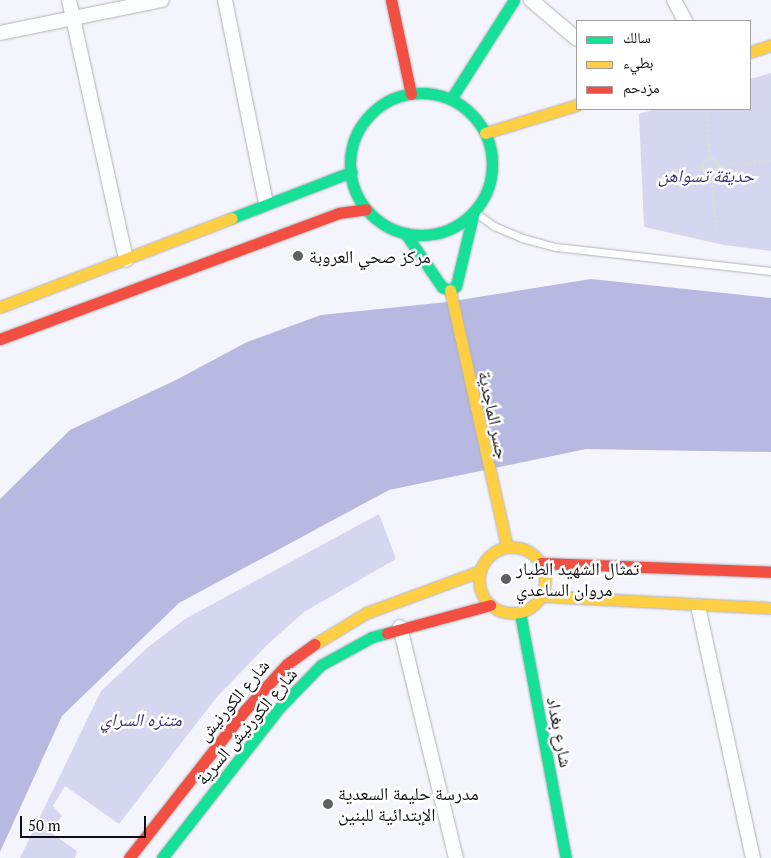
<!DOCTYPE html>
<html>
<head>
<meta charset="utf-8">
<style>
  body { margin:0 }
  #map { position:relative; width:771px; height:858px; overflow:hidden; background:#f4f5fc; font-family:"PT Serif","Noto Naskh Arabic",serif }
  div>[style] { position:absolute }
  .green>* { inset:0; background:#d5d6f0 }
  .water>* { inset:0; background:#b7b9e1 }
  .path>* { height:3px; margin-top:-1.5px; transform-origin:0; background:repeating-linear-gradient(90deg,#dbdcdd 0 2.5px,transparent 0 5px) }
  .path>.ring { margin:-1.5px; padding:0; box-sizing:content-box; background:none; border:3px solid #dbdcdd; border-radius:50% }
  .roads { filter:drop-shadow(0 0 1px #b1b1b7) drop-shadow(0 0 1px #b1b1b7) }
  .lane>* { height:7px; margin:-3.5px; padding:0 3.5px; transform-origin:3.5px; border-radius:3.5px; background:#fdfeff }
  .street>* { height:14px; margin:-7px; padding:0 7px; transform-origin:7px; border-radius:7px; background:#fdfeff }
  .fast>* { height:11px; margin:-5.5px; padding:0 5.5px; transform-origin:5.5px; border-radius:5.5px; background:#16e098 }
  .fast>.ring { margin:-5.5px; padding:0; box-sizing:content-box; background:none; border:11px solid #16e098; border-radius:50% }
  .slow>* { height:11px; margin:-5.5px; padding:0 5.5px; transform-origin:5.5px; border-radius:5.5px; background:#ffcf43 }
  .slow>.ring { margin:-5.5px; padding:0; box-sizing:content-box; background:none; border:11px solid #ffcf43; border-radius:50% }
  .jam>* { height:11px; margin:-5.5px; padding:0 5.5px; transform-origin:5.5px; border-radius:5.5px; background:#f24e42 }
  .dots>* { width:14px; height:14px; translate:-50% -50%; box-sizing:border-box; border:2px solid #fff; border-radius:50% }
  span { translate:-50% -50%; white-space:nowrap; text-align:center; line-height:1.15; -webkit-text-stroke:5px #fff; paint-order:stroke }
  .park-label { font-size:18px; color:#383476; font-style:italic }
  .poi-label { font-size:18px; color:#0e0f14 }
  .left { translate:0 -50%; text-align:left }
  .street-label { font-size:18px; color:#0e0f14 }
  .legend { position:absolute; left:576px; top:20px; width:175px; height:90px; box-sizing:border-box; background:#fff; border:1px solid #9f9fa1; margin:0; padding:6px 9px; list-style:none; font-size:15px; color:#0e0f14 }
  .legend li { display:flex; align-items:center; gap:10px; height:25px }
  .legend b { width:25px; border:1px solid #9f9fa1 }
  .scale { position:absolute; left:20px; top:816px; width:126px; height:22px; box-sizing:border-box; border:2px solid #0e0f14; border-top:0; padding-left:6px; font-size:15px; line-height:18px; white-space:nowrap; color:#0e0f14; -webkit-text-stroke:4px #fff; paint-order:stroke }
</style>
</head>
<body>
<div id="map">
  <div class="green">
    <i style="clip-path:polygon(771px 73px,771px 251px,724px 245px,644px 227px,639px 114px,656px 109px,750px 109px,750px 79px)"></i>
    <i style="clip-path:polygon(379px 514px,396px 559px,304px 612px,267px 645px,216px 698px,119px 824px,65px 786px,53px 806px,62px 816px,50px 832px,77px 851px,75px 858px,20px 858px,101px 691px,147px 648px,185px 619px)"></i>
  </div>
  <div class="water">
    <i style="clip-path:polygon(591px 279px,771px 298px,771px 452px,586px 449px,389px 490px,179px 603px,62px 716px,0 852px,0 499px,70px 430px,176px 380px,247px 342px,321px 315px,447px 302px)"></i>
  </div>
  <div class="path">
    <i style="left:706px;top:109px;width:49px;rotate:85.3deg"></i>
    <i class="ring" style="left:702px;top:158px;width:13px;height:13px"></i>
    <i style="left:719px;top:166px;width:52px;rotate:-6.6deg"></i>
    <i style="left:668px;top:171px;width:34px;rotate:-7deg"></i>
    <i style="left:711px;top:175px;width:52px;rotate:84.5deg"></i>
  </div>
  <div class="roads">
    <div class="lane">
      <i style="left:476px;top:213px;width:22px;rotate:36deg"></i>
      <i style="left:494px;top:226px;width:30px;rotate:23deg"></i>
      <i style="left:522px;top:238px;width:35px;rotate:15deg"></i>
      <i style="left:556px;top:247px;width:216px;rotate:6.4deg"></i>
    </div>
    <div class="street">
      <i style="left:69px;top:0;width:266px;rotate:77.6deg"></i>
      <i style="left:225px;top:0;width:208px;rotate:78.6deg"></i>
      <i style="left:531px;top:0;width:60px;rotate:40.3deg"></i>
      <i style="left:674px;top:0;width:24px;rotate:62deg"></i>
      <i style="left:0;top:33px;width:165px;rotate:-11.5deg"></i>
      <i style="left:698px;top:606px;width:258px;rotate:77.7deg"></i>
      <i style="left:400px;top:627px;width:238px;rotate:76.4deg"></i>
    </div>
    <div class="fast">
      <i class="ring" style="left:350px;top:93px;width:131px;height:131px"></i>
      <i style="left:451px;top:99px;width:117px;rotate:-57.5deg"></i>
      <i style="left:232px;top:218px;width:128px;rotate:-21.1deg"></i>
      <i style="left:405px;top:233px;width:65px;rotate:55.6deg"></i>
      <i style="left:442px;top:287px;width:9px;rotate:21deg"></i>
      <i style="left:450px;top:290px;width:7px;rotate:-34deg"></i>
      <i style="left:456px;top:286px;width:77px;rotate:-76.5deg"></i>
      <i style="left:520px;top:613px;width:249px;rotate:79.4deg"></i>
      <i style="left:162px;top:858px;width:192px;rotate:-52deg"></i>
      <i style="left:280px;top:707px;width:59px;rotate:-45.7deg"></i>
      <i style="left:321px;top:665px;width:58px;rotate:-28.8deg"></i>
      <i style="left:372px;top:637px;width:16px;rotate:-15deg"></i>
    </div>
    <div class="slow">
      <i style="left:750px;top:52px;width:22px;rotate:-18deg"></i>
      <i style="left:485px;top:133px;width:96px;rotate:-16.9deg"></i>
      <i style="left:450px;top:290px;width:263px;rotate:77.5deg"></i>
      <i style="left:0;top:307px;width:248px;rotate:-21deg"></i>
      <i class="ring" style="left:479px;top:547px;width:55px;height:55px"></i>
      <i style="left:542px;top:596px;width:229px;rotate:3deg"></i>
      <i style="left:315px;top:644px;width:60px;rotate:-31.3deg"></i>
      <i style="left:366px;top:613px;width:121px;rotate:-20.2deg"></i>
    </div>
    <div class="jam">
      <i style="left:391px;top:0;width:96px;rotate:78deg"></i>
      <i style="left:0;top:339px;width:362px;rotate:-20.4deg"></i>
      <i style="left:339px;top:213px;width:27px;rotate:-8deg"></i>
      <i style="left:541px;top:563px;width:230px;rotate:2.2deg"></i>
      <i style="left:387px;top:633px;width:107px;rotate:-15.2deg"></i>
      <i style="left:129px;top:858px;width:188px;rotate:-51.9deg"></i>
      <i style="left:245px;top:710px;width:62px;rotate:-47.6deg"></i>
      <i style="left:287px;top:664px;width:34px;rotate:-36deg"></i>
    </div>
  </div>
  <div class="dots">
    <i style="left:298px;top:256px;background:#5e6065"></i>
    <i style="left:506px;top:579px;background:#5e6065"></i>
    <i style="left:328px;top:804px;background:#5e6065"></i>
  </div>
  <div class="park-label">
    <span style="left:706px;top:175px">حديقة تسواهن</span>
    <span style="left:141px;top:719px">متنزه السراي</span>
  </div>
  <div class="poi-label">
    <span class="left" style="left:309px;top:256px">مركز صحي العروبة</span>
    <span class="left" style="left:516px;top:579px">تمثال الشهيد الطيار<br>مروان الساعدي</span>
    <span class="left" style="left:338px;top:804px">مدرسة حليمة السعدية<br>الإبتدائية للبنين</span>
  </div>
  <div class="street-label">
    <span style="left:494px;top:415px;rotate:78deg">جسر الماجدية</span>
    <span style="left:233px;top:700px;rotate:-50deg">شارع الكورنيش</span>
    <span style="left:246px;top:726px;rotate:-50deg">شارع الكورنيش السرية</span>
    <span style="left:560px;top:732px;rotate:79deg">شارع بغداد</span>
  </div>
  <ul class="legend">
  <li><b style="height:6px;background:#16e098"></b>سالك</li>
  <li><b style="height:6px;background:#ffcf43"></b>بطيء</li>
  <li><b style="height:6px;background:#f24e42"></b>مزدحم</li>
  </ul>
  <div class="scale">50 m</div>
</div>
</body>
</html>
